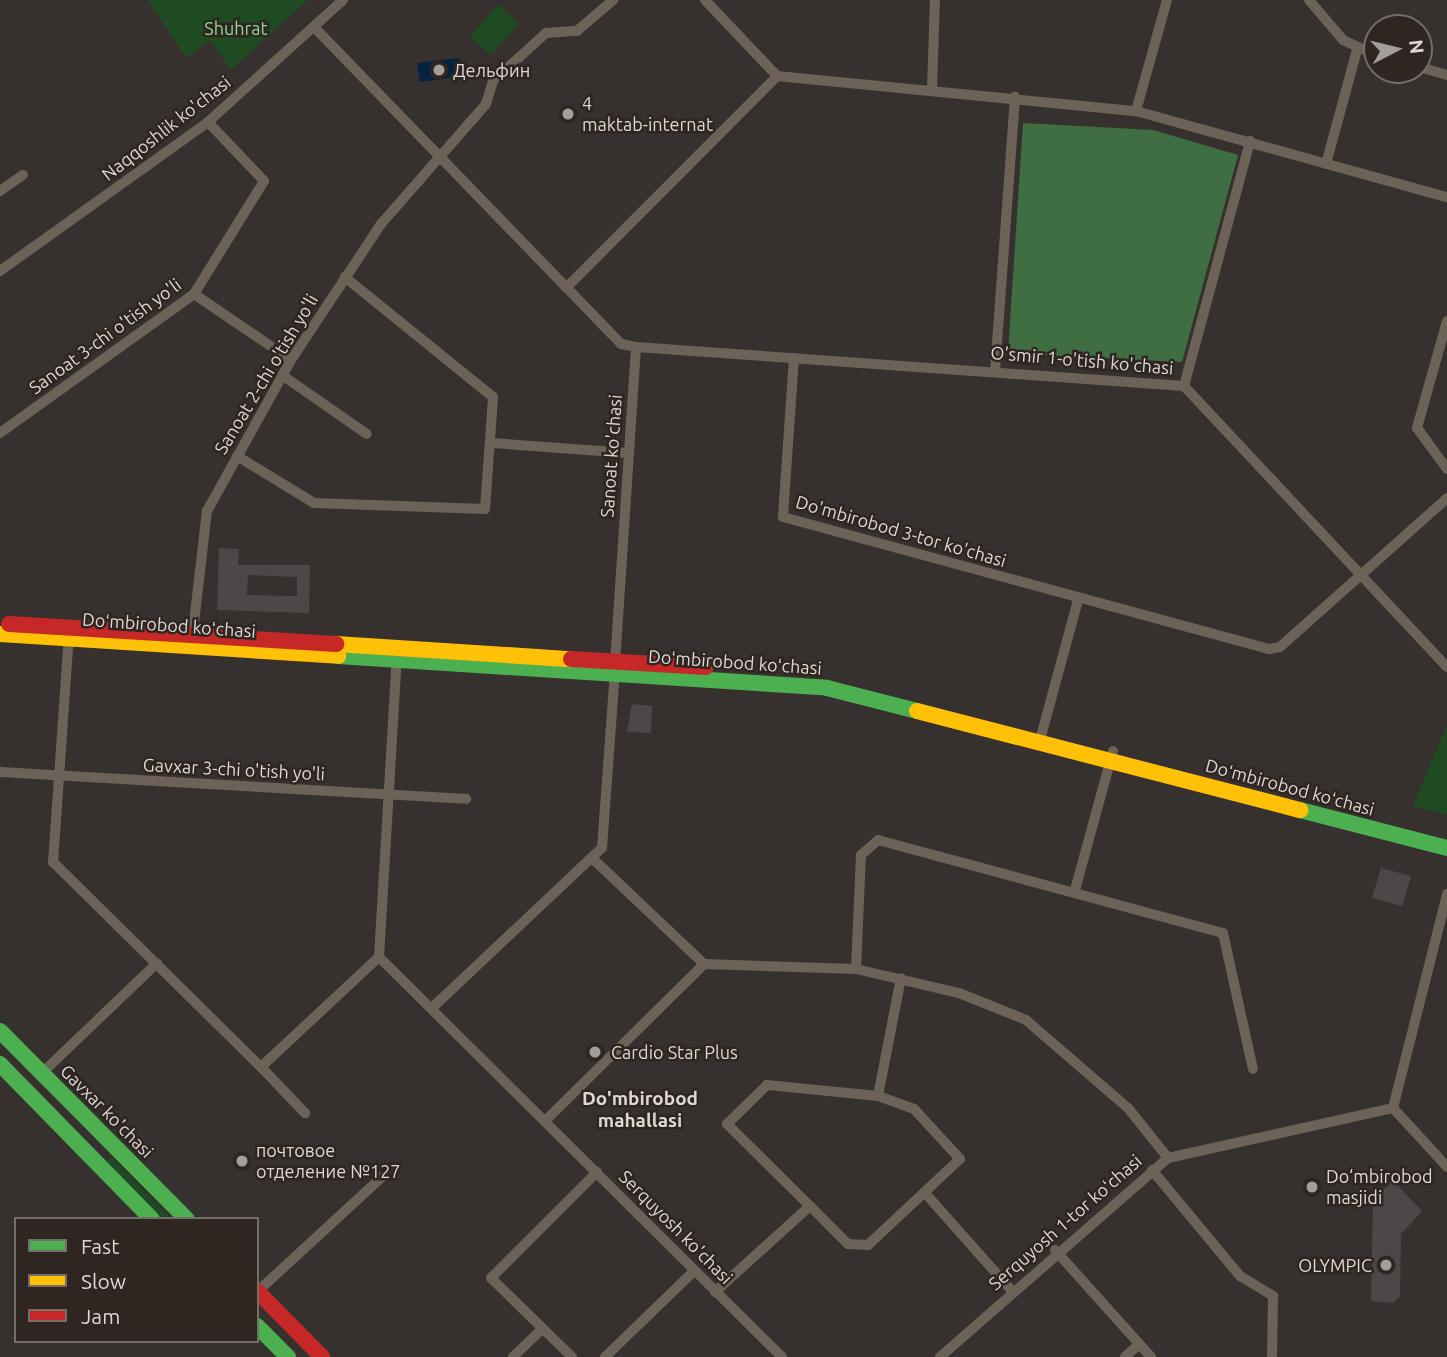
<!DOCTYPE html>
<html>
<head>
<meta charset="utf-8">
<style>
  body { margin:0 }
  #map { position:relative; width:1447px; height:1357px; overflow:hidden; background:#36312e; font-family:Ubuntu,sans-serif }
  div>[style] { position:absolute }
  .green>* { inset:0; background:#1e4b22 }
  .forest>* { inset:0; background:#406e43 }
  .water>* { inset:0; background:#052241 }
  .building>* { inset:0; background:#4d4847 }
  .street>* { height:10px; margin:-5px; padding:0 5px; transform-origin:5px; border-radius:5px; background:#6d6257 }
  .fast>* { height:16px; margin:-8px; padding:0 8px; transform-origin:8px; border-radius:8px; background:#4caf50 }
  .slow>* { height:16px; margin:-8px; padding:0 8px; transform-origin:8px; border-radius:8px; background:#ffc107 }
  .jam>* { height:16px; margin:-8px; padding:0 8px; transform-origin:8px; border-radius:8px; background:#c62828 }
  .dots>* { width:19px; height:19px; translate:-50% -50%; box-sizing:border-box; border:4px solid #2f2621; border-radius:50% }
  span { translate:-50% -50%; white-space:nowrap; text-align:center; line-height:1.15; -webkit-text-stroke:5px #2f2621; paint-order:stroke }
  .park-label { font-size:18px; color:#8dd992 }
  .poi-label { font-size:18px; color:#ded8d5 }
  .left { translate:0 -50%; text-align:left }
  .right { translate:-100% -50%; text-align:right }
  .street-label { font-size:18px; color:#ded8d5 }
  .neighbourhood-label { font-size:19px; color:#ded8d5; font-weight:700 }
  .legend { position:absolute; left:14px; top:1217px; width:245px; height:126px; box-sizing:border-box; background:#2f2621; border:2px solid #756d69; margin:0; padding:9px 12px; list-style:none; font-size:21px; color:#ded8d5 }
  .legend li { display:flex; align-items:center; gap:14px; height:35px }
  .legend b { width:35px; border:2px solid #756d69 }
  .north { position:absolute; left:1363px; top:14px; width:70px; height:70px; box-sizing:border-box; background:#2f2621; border:2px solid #756d69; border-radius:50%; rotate:83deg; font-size:19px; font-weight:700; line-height:28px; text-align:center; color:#ded8d5 }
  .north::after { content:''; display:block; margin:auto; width:24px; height:32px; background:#a39e9b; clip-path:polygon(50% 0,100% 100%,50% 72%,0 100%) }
</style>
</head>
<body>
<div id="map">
  <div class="green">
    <i style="clip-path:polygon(148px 0,308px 0,231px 70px,210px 40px,186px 58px)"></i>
    <i style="clip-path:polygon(498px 4px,519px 23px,491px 55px,470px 37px)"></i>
    <i style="clip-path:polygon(1447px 725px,1447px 815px,1413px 806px)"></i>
    <i style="clip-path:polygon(111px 1157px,172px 1219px,162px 1219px,106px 1162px)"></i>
  </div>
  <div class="forest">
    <i style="clip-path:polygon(1023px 123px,1153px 130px,1238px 155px,1182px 362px,1008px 353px)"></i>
  </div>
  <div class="water">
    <i style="clip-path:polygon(459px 58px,462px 76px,420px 82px,417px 63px)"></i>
  </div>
  <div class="building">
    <i style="clip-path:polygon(evenodd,219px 548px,239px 549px,238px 565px,310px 565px,309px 613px,217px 610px,219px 548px,248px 575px,297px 577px,297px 596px,247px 595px,248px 575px)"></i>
    <i style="clip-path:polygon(632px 704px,652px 706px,651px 733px,627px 732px)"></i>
    <i style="clip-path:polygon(1381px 868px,1411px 876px,1402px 906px,1372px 898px)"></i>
    <i style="clip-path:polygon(1392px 1180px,1422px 1211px,1401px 1234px,1400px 1296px,1393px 1303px,1371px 1301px,1373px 1202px)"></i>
  </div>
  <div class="street">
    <i style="left:705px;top:0;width:105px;rotate:46.5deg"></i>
    <i style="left:777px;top:76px;width:361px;rotate:5.6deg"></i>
    <i style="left:1136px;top:111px;width:323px;rotate:15.5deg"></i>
    <i style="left:1309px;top:0;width:52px;rotate:49.6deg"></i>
    <i style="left:1343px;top:40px;width:38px;rotate:25deg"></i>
    <i style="left:315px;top:28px;width:440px;rotate:45.9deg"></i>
    <i style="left:621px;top:344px;width:15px;rotate:11deg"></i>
    <i style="left:636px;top:347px;width:315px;rotate:93.8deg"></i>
    <i style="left:1419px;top:67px;width:29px;rotate:16deg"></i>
    <i style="left:932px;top:89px;width:89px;rotate:-88.1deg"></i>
    <i style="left:1136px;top:111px;width:115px;rotate:-74.4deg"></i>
    <i style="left:1326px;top:164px;width:118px;rotate:-74.8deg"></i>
    <i style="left:0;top:191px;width:28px;rotate:-35deg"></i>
    <i style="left:0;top:271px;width:256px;rotate:-35.6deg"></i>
    <i style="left:208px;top:122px;width:182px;rotate:-42.1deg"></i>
    <i style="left:566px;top:288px;width:299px;rotate:-45.1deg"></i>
    <i style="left:194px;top:294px;width:117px;rotate:34.2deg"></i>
    <i style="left:1447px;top:321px;width:111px;rotate:105.7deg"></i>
    <i style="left:1417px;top:428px;width:51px;rotate:53.8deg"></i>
    <i style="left:636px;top:347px;width:549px;rotate:4.07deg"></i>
    <i style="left:1184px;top:386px;width:385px;rotate:46.9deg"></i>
    <i style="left:794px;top:358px;width:159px;rotate:94deg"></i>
    <i style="left:783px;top:517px;width:504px;rotate:15.2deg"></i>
    <i style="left:1269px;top:649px;width:11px;rotate:-10deg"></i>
    <i style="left:1280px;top:647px;width:224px;rotate:-41.7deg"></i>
    <i style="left:995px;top:370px;width:274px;rotate:-85.8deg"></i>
    <i style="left:282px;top:375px;width:103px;rotate:34.8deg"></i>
    <i style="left:1184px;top:386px;width:254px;rotate:-74.9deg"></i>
    <i style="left:0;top:433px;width:239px;rotate:-35.6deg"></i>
    <i style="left:194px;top:294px;width:133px;rotate:-58.2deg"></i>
    <i style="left:264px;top:181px;width:81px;rotate:-133.5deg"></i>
    <i style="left:492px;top:443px;width:136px;rotate:4.2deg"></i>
    <i style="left:237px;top:456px;width:90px;rotate:31.4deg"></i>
    <i style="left:314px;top:503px;width:171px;rotate:2deg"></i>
    <i style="left:485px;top:509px;width:112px;rotate:-85.9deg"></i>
    <i style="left:493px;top:397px;width:191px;rotate:-141deg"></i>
    <i style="left:69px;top:634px;width:229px;rotate:94deg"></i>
    <i style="left:53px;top:862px;width:292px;rotate:44.6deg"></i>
    <i style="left:261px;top:1067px;width:161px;rotate:-43deg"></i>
    <i style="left:379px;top:957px;width:304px;rotate:-86.6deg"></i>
    <i style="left:192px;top:640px;width:130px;rotate:-83.4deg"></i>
    <i style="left:207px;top:511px;width:173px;rotate:-60.9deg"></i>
    <i style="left:291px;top:360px;width:163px;rotate:-56.5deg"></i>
    <i style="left:381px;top:224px;width:159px;rotate:-48.8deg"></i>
    <i style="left:486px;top:104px;width:24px;rotate:-73deg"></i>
    <i style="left:493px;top:81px;width:72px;rotate:-42.2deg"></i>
    <i style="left:546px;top:33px;width:31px;rotate:-4deg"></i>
    <i style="left:577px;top:31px;width:48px;rotate:-40.7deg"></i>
    <i style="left:1040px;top:740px;width:145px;rotate:-74.8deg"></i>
    <i style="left:0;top:772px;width:467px;rotate:3.3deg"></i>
    <i style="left:592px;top:858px;width:154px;rotate:43.4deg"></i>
    <i style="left:704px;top:964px;width:152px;rotate:1.9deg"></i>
    <i style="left:856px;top:969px;width:106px;rotate:13.1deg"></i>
    <i style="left:959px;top:993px;width:72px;rotate:21.9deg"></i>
    <i style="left:1026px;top:1020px;width:135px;rotate:40.8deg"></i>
    <i style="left:1128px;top:1108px;width:64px;rotate:51.3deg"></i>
    <i style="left:1075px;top:890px;width:144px;rotate:-74.7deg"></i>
    <i style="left:379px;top:957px;width:568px;rotate:44.79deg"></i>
    <i style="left:856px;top:969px;width:114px;rotate:-87.5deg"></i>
    <i style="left:861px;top:855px;width:23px;rotate:-41deg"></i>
    <i style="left:878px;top:840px;width:357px;rotate:15.1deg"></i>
    <i style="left:1223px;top:933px;width:139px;rotate:77.6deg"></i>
    <i style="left:433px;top:1007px;width:232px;rotate:-43.3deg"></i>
    <i style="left:602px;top:848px;width:176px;rotate:-85.8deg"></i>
    <i style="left:261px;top:1067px;width:64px;rotate:46.3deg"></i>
    <i style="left:42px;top:1073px;width:159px;rotate:-43.7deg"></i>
    <i style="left:878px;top:1096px;width:120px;rotate:-79deg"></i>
    <i style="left:1393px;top:1108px;width:221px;rotate:-75.8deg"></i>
    <i style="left:1393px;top:1108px;width:80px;rotate:47.5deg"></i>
    <i style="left:547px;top:1119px;width:221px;rotate:-44.6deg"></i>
    <i style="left:1152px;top:1170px;width:138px;rotate:50.3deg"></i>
    <i style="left:1240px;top:1276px;width:39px;rotate:31deg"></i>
    <i style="left:1273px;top:1296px;width:61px;rotate:90.9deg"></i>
    <i style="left:925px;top:1193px;width:130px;rotate:48.4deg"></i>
    <i style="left:1055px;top:1250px;width:144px;rotate:48.1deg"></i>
    <i style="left:258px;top:1291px;width:168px;rotate:-42.6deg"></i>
    <i style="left:715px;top:1292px;width:128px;rotate:-42.2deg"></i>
    <i style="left:810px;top:1206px;width:54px;rotate:45deg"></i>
    <i style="left:848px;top:1244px;width:20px;rotate:3deg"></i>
    <i style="left:868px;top:1245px;width:126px;rotate:-43.1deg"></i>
    <i style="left:960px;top:1159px;width:68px;rotate:-132.6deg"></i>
    <i style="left:914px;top:1109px;width:38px;rotate:-160deg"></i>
    <i style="left:878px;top:1096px;width:112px;rotate:-174.3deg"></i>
    <i style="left:767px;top:1085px;width:56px;rotate:135.7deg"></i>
    <i style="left:727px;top:1124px;width:117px;rotate:44.7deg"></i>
    <i style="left:513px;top:1357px;width:40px;rotate:-44deg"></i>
    <i style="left:572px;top:1357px;width:113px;rotate:-135.7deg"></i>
    <i style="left:491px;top:1278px;width:150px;rotate:-45deg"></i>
    <i style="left:605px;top:1357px;width:124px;rotate:-44deg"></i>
    <i style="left:940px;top:1357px;width:303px;rotate:-41.1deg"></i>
    <i style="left:1168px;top:1158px;width:230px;rotate:-12.5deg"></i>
    <i style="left:1125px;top:1357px;width:19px;rotate:-43deg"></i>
  </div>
  <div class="fast">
    <i style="left:338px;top:656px;width:490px;rotate:3.7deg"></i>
    <i style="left:827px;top:688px;width:93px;rotate:14.3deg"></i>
    <i style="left:1300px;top:810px;width:152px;rotate:14.5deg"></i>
    <i style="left:0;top:1031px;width:265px;rotate:45.2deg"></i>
    <i style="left:0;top:1064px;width:217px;rotate:45.6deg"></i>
    <i style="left:257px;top:1326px;width:44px;rotate:45deg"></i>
  </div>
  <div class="slow">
    <i style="left:0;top:634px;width:339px;rotate:3.7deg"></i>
    <i style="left:336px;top:644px;width:235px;rotate:3.7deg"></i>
    <i style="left:917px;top:711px;width:396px;rotate:14.5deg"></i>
  </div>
  <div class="jam">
    <i style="left:9px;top:624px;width:328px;rotate:3.5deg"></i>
    <i style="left:571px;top:659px;width:135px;rotate:3.4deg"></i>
    <i style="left:257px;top:1291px;width:93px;rotate:45.4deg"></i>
  </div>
  <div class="dots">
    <i style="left:439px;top:70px;background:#a39e9b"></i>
    <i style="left:568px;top:114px;background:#a39e9b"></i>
    <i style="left:595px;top:1052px;background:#a39e9b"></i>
    <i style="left:242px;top:1161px;background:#a39e9b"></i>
    <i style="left:1312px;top:1187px;background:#a39e9b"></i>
    <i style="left:1386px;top:1265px;background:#a39e9b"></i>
  </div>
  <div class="park-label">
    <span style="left:236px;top:28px">Shuhrat</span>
  </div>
  <div class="poi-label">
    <span class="left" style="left:453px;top:70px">Дельфин</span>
    <span class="left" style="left:582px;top:114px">4<br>maktab-internat</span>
    <span class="left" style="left:611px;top:1052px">Cardio Star Plus</span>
    <span class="left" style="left:256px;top:1161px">почтовое<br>отделение №127</span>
    <span class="left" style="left:1326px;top:1187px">Do‘mbirobod<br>masjidi</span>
    <span class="right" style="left:1372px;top:1265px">OLYMPIC</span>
  </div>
  <div class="street-label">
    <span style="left:166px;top:128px;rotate:-38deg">Naqqoshlik ko'chasi</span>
    <span style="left:105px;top:336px;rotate:-36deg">Sanoat 3-chi o'tish yo'li</span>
    <span style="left:1082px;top:360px;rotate:5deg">O'smir 1-o'tish ko'chasi</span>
    <span style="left:266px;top:374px;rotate:-59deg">Sanoat 2-chi o'tish yo'li</span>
    <span style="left:611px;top:456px;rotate:-86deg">Sanoat ko'chasi</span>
    <span style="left:901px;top:531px;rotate:16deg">Do'mbirobod 3-tor ko'chasi</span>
    <span style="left:169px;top:625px;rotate:4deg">Doʻmbirobod koʻchasi</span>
    <span style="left:735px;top:662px;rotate:4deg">Doʻmbirobod koʻchasi</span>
    <span style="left:234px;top:769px;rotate:3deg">Gavxar 3-chi o'tish yo'li</span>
    <span style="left:1290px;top:787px;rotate:15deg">Doʻmbirobod koʻchasi</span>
    <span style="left:107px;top:1111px;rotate:45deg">Gavxar ko'chasi</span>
    <span style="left:1065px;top:1222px;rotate:-41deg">Serquyosh 1-tor koʻchasi</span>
    <span style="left:676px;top:1227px;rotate:45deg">Serquyosh ko'chasi</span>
  </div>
  <div class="neighbourhood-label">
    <span style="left:640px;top:1110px">Do'mbirobod<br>mahallasi</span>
  </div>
  <ul class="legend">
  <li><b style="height:9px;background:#4caf50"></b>Fast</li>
  <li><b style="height:9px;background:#ffc107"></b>Slow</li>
  <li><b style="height:9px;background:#c62828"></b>Jam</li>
  </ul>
  <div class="north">N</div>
</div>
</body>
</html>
